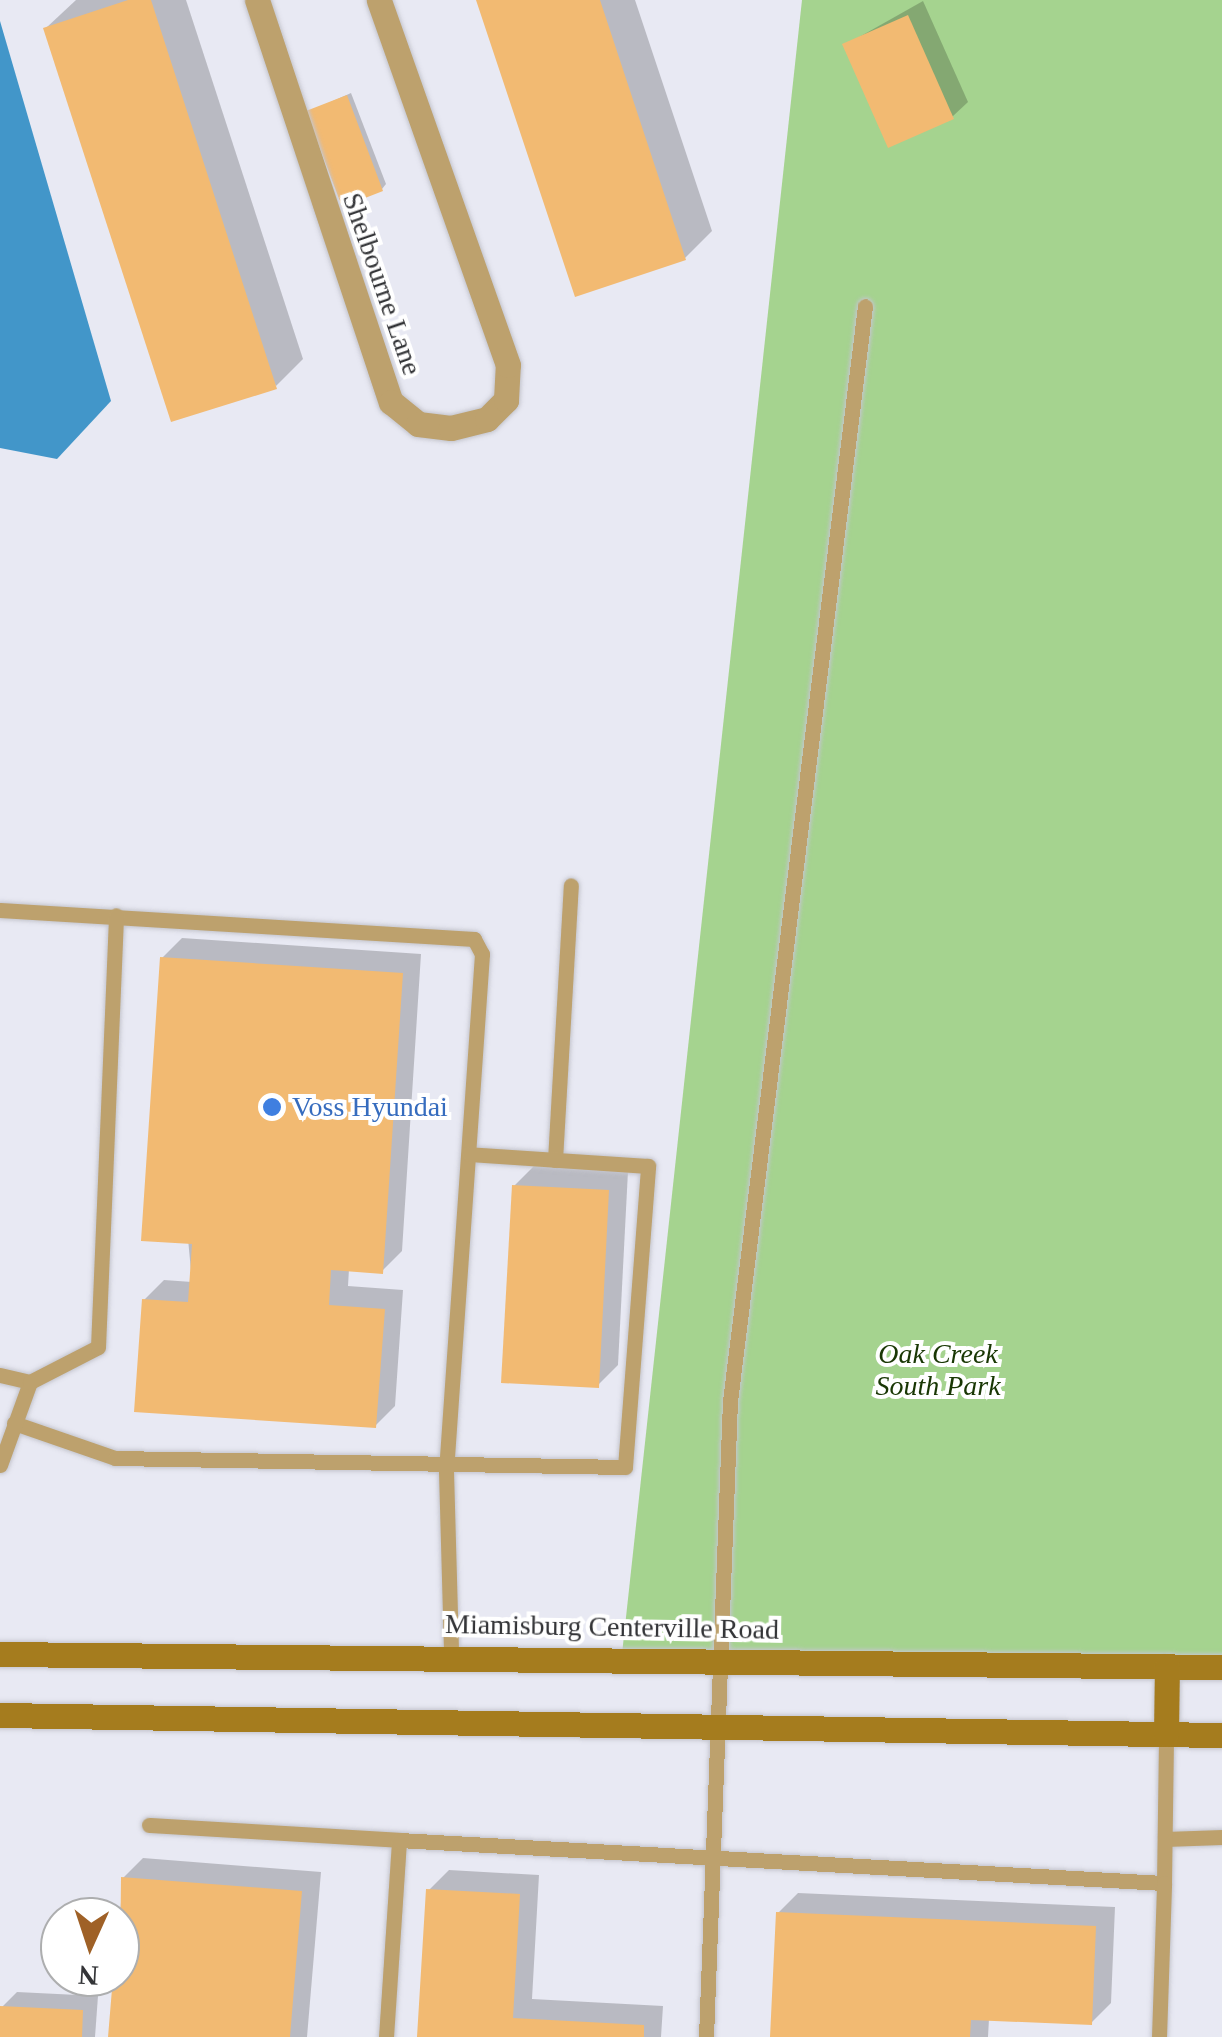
<!DOCTYPE html>
<html>
<head>
<meta charset="utf-8">
<style>
  body { margin:0 }
  #map { position:relative; width:1222px; height:2037px; overflow:hidden; background:#e8e9f3; font-family:Georgia,serif }
  div>[style] { position:absolute }
  .green>* { inset:0; background:#a5d38f }
  .water>* { inset:0; background:#4296c9 }
  .shadow>* { inset:0; background:#0003 }
  .building>* { inset:0; background:#f2ba72 }
  .roads { filter:drop-shadow(0 0 2px #c4c5cd) drop-shadow(0 0 2px #c4c5cd) }
  .lane>* { height:15px; margin:-7.5px; padding:0 7.5px; transform-origin:7.5px; border-radius:7.5px; background:#bda16d }
  .street>* { height:25px; margin:-12.5px; padding:0 12.5px; transform-origin:12.5px; border-radius:12.5px; background:#bda16d }
  .secondary>* { height:25px; margin:-12.5px; padding:0 12.5px; transform-origin:12.5px; border-radius:12.5px; background:#a57c1e }
  .dots>* { width:28px; height:28px; translate:-50% -50%; box-sizing:border-box; border:5px solid #fff; border-radius:50% }
  span { translate:-50% -50%; white-space:nowrap; text-align:center; line-height:1.15; -webkit-text-stroke:8px #fff; paint-order:stroke }
  .street-label { font-size:28px; color:#333437 }
  .shop-label { font-size:28px; color:#366cbe }
  .left { translate:0 -50%; text-align:left }
  .park-label { font-size:28px; color:#193704; font-style:italic }
  .north { position:absolute; left:40px; top:1897px; width:100px; height:100px; box-sizing:border-box; background:#fff; border:2px solid #adaeaf; border-radius:50%; rotate:183deg; font-size:28px; font-weight:700; line-height:40px; text-align:center; color:#333437 }
  .north::after { content:''; display:block; margin:auto; width:35px; height:45px; background:#9f6127; clip-path:polygon(50% 0,100% 100%,50% 72%,0 100%) }
</style>
</head>
<body>
<div id="map">
  <div class="green">
    <i style="clip-path:polygon(802px 0,1222px 0,1222px 1667px,622px 1654px)"></i>
  </div>
  <div class="water">
    <i style="clip-path:polygon(0 21px,111px 401px,57px 459px,0 448px)"></i>
  </div>
  <div class="shadow">
    <i style="clip-path:polygon(186px 0,303px 359px,276px 386px,46px 28px,76px 0)"></i>
    <i style="clip-path:polygon(478px 0,635px 0,712px 231px,685px 258px)"></i>
    <i style="clip-path:polygon(923px 1px,968px 102px,952px 117px,845px 45px)"></i>
    <i style="clip-path:polygon(351px 93px,386px 184px,382px 189px,308px 112px)"></i>
    <i style="clip-path:polygon(182px 938px,421px 954px,402px 1251px,382px 1271px,349px 1269px,348px 1286px,403px 1290px,395px 1406px,375px 1426px,144px 1300px,164px 1280px,192px 1282px,162px 958px)"></i>
    <i style="clip-path:polygon(534px 1166px,628px 1171px,618px 1365px,598px 1385px,514px 1186px)"></i>
    <i style="clip-path:polygon(143px 1858px,321px 1872px,307px 2037px,110px 2037px,123px 1878px)"></i>
    <i style="clip-path:polygon(449px 1870px,539px 1875px,532px 1999px,663px 2006px,661px 2037px,420px 2037px,429px 1890px)"></i>
    <i style="clip-path:polygon(798px 1893px,1115px 1907px,1111px 2003px,1091px 2023px,989px 2019px,988px 2037px,773px 2037px,778px 1913px)"></i>
    <i style="clip-path:polygon(17px 1992px,98px 1996px,95px 2037px,0 2037px,2px 2007px)"></i>
  </div>
  <div class="building">
    <i style="clip-path:polygon(128px 0,151px 0,277px 389px,171px 422px,43px 28px)"></i>
    <i style="clip-path:polygon(476px 0,600px 0,686px 260px,575px 297px)"></i>
    <i style="clip-path:polygon(908px 15px,954px 119px,888px 148px,842px 44px)"></i>
    <i style="clip-path:polygon(347px 95px,383px 191px,342px 207px,306px 111px)"></i>
    <i style="clip-path:polygon(160px 957px,403px 973px,383px 1274px,331px 1270px,329px 1305px,385px 1309px,376px 1428px,134px 1412px,142px 1299px,188px 1302px,192px 1244px,141px 1241px)"></i>
    <i style="clip-path:polygon(512px 1185px,609px 1190px,599px 1388px,501px 1383px)"></i>
    <i style="clip-path:polygon(121px 1877px,302px 1891px,290px 2037px,108px 2037px,113px 1977px,120px 1977px)"></i>
    <i style="clip-path:polygon(426px 1889px,520px 1894px,513px 2018px,644px 2025px,644px 2037px,417px 2037px)"></i>
    <i style="clip-path:polygon(776px 1912px,1096px 1926px,1092px 2025px,971px 2020px,970px 2037px,770px 2037px)"></i>
    <i style="clip-path:polygon(0 2006px,83px 2010px,82px 2037px,0 2037px)"></i>
  </div>
  <div class="roads">
    <div class="lane">
      <i style="left:0;top:910px;width:475px;rotate:3.5deg"></i>
      <i style="left:474px;top:939px;width:17px;rotate:62deg"></i>
      <i style="left:482px;top:954px;width:518px;rotate:93.98deg"></i>
      <i style="left:446px;top:1471px;width:182px;rotate:88.4deg"></i>
      <i style="left:555px;top:1160px;width:275px;rotate:-86.7deg"></i>
      <i style="left:0;top:1375px;width:31px;rotate:13deg"></i>
      <i style="left:14px;top:1423px;width:107px;rotate:19.1deg"></i>
      <i style="left:115px;top:1458px;width:510px;rotate:1.01deg"></i>
      <i style="left:625px;top:1467px;width:302px;rotate:-85.6deg"></i>
      <i style="left:648px;top:1166px;width:179px;rotate:-176.2deg"></i>
      <i style="left:0;top:1465px;width:88px;rotate:-70.1deg"></i>
      <i style="left:30px;top:1382px;width:76px;rotate:-27.2deg"></i>
      <i style="left:98px;top:1347px;width:432px;rotate:-87.6deg"></i>
      <i style="left:149px;top:1825px;width:250px;rotate:3.4deg"></i>
      <i style="left:1165px;top:1839px;width:57px;rotate:-2deg"></i>
      <i style="left:386px;top:2037px;width:197px;rotate:-86.2deg"></i>
      <i style="left:399px;top:1840px;width:766px;rotate:3.22deg"></i>
      <i style="left:1164px;top:1883px;width:149px;rotate:-89.2deg"></i>
      <i style="left:706px;top:2037px;width:636px;rotate:-87.84deg"></i>
      <i style="left:730px;top:1401px;width:1103px;rotate:-82.97deg"></i>
      <i style="left:1159px;top:2037px;width:154px;rotate:-88.1deg"></i>
    </div>
    <div class="street">
      <i style="left:257px;top:0;width:424px;rotate:71.6deg"></i>
      <i style="left:391px;top:402px;width:35px;rotate:39deg"></i>
      <i style="left:418px;top:424px;width:33px;rotate:7deg"></i>
      <i style="left:451px;top:428px;width:37px;rotate:-14deg"></i>
      <i style="left:487px;top:419px;width:27px;rotate:-45deg"></i>
      <i style="left:506px;top:400px;width:35px;rotate:-87deg"></i>
      <i style="left:508px;top:365px;width:387px;rotate:-109.5deg"></i>
    </div>
    <div class="secondary">
      <i style="left:0;top:1654px;width:1222px;rotate:0.61deg"></i>
      <i style="left:0;top:1715px;width:1222px;rotate:0.94deg"></i>
      <i style="left:1166px;top:1734px;width:68px;rotate:-89.2deg"></i>
    </div>
  </div>
  <div class="dots">
    <i style="left:272px;top:1107px;background:#3f7fe0"></i>
  </div>
  <div class="street-label">
    <span style="left:382px;top:284px;rotate:71deg">Shelbourne Lane</span>
    <span style="left:612px;top:1627px;rotate:1deg">Miamisburg Centerville Road</span>
  </div>
  <div class="shop-label">
    <span class="left" style="left:292px;top:1107px">Voss Hyundai</span>
  </div>
  <div class="park-label">
    <span style="left:938px;top:1370px">Oak Creek<br>South Park</span>
  </div>
  <div class="north">N</div>
</div>
</body>
</html>
